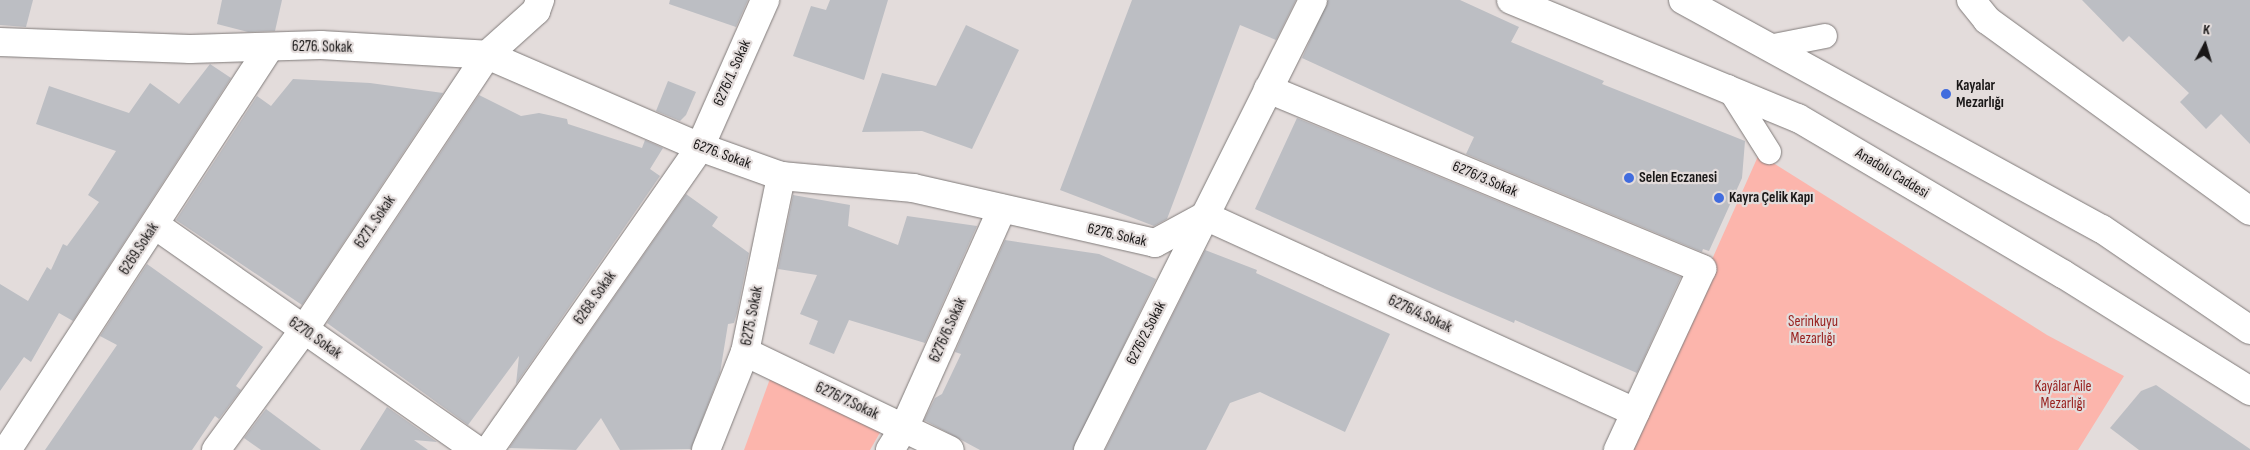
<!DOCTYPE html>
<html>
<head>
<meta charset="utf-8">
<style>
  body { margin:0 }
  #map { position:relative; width:2250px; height:450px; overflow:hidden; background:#e3dcdb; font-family:"Sofia Sans Condensed",sans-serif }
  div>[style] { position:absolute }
  .green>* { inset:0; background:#fcb5ac }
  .building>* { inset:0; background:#bcbec3 }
  .roads { filter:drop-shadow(0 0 1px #807b7a) drop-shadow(0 0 1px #807b7a) }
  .pedestrian>* { height:24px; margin:-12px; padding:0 12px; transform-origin:12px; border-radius:12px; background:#fff }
  .minor>* { height:28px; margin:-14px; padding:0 14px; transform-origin:14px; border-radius:14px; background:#fff }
  .trunk>* { height:28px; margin:-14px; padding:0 14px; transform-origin:14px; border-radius:14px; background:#fff }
  .dots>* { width:14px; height:14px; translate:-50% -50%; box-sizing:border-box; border:2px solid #e3dcdb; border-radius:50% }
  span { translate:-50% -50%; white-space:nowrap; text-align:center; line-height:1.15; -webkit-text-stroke:4.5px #e3dcdb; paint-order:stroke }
  .street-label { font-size:15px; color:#191717 }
  .poi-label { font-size:15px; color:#191717; font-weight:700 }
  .left { translate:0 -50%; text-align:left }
  .park-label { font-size:15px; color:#971f1d }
  .north { position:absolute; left:2180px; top:20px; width:50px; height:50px; -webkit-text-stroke:4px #e3dcdb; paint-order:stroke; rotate:6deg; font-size:14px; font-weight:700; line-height:20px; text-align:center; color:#191717 }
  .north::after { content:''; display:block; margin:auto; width:18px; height:22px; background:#191717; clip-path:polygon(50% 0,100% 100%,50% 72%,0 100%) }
</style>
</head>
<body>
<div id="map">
  <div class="green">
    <i style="clip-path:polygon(1759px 154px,2047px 335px,2124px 376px,2078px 450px,1627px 450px)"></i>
    <i style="clip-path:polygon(771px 376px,882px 429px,870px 450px,744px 450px)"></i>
  </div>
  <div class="building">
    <i style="clip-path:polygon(0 0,33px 0,26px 27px,0 25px)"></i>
    <i style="clip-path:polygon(222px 0,282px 0,275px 31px,248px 32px,217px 24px)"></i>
    <i style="clip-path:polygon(670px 0,748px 0,736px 27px,669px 4px)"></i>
    <i style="clip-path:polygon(830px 0,888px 0,864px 80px,793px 56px,811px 6px,826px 10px)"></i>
    <i style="clip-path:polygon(1132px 0,1296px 0,1276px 40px,1240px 25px,1167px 219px,1154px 226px,1060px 190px)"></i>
    <i style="clip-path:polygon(1328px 0,1460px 0,1519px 27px,1511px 42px,1604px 81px,1602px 84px,1745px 141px,1742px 178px,1709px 251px,1703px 249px,1702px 252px,1466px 154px,1474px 137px,1302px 58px)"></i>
    <i style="clip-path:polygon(2082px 0,2250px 0,2250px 144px,2221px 114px,2206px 129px,2180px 102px,2189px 93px,2129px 36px,2123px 42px)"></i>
    <i style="clip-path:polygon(966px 25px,1019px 50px,972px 149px,922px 131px,862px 132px,882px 73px,936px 86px)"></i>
    <i style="clip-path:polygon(210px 64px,231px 78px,73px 321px,59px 313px,31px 362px,24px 357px,0 391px,0 284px,28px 301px,47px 267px,51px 270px,63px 244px,67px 246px,99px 202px,88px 195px,116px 151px,36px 124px,49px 86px,129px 113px,150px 83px,179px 104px)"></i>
    <i style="clip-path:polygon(293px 79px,370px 83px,443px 93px,302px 305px,176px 220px,257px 96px,271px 106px)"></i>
    <i style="clip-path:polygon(668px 81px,696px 92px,686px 115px,680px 121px,656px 111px)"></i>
    <i style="clip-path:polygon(479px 95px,521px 116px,539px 113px,567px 119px,568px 124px,642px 148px,645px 140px,663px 148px,650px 169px,660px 176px,516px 384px,519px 356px,468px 425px,327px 323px)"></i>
    <i style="clip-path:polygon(1297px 118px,1681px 277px,1637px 373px,1515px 320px,1514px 323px,1439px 291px,1255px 209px)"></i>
    <i style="clip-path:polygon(686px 194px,718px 217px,712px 226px,749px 253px,737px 313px,734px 323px,728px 324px,720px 373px,691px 449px,620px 450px,601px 418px,576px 450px,509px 448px)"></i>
    <i style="clip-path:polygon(793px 195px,850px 205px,848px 226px,898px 245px,907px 216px,977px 226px,925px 343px,849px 320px,834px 354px,809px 344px,818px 321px,800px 314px,817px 275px,778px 269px)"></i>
    <i style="clip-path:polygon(1005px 240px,1099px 254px,1156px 279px,1073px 450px,980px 450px,924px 420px,935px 398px,942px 394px,961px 354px,955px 352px)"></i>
    <i style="clip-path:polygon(1205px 250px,1257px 270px,1256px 273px,1390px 334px,1345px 432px,1260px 392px,1230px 403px,1206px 450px,1105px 450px)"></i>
    <i style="clip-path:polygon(147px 264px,263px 347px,236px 386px,241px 390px,219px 419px,215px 416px,192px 450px,45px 450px,117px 345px,100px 336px)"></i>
    <i style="clip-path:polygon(2156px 385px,2250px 449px,2250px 450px,2139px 450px,2110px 428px,2141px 391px)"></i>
    <i style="clip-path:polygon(387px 407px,437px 442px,414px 440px,428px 450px,360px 450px)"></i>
    <i style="clip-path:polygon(266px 409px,321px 450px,261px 450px,244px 438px)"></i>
  </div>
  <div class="roads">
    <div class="pedestrian">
      <i style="left:1769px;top:47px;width:57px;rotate:-11.1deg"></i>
      <i style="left:1728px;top:87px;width:77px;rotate:57.8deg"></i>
    </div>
    <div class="minor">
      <i style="left:1971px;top:0;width:26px;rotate:51deg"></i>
      <i style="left:1987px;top:20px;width:325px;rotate:36deg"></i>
      <i style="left:0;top:42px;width:190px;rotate:2.1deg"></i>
      <i style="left:190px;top:49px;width:131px;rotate:-1.7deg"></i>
      <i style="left:321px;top:45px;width:166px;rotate:3.4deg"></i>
      <i style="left:487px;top:55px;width:232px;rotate:23.4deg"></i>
      <i style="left:700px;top:147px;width:86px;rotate:19.7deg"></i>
      <i style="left:781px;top:176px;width:133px;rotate:5.2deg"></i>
      <i style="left:913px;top:188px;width:248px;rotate:12.8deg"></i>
      <i style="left:1155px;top:243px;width:57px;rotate:-28.4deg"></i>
      <i style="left:1205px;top:216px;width:241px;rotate:-63.4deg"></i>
      <i style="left:1268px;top:89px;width:470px;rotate:22.5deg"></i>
      <i style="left:1702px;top:269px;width:200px;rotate:114.9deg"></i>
      <i style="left:155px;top:225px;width:392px;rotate:35deg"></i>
      <i style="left:745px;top:352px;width:227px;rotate:25.6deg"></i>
      <i style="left:7px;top:450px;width:481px;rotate:-56.9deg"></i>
      <i style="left:216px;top:450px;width:147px;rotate:-53.8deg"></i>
      <i style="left:303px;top:331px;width:332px;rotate:-56.3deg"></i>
      <i style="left:487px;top:55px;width:66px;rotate:-41.9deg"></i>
      <i style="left:536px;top:11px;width:12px;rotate:-70deg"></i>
      <i style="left:489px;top:450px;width:369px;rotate:-55.1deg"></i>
      <i style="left:700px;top:147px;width:161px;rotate:-66.1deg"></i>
      <i style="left:706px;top:450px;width:105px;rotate:-68.3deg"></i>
      <i style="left:745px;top:352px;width:180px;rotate:-78.4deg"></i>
      <i style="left:890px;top:450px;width:26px;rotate:-58deg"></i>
      <i style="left:904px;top:428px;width:240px;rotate:-65.9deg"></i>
      <i style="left:1088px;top:450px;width:262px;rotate:-63.4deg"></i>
      <i style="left:1205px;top:216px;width:473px;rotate:24.5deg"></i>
    </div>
    <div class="trunk">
      <i style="left:1511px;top:0;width:310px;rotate:22.4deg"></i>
      <i style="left:1798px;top:118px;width:308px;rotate:30.5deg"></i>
      <i style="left:2063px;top:274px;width:221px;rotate:32deg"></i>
      <i style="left:1683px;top:0;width:477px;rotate:28.7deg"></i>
      <i style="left:2102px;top:229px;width:179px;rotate:34.3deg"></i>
    </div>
  </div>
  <div class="dots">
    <i style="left:1946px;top:94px;background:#416cde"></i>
    <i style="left:1629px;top:178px;background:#416cde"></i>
    <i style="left:1719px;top:198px;background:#416cde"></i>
  </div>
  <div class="street-label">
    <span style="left:322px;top:47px;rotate:1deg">6276. Sokak</span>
    <span style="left:732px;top:73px;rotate:-66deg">6276/1. Sokak</span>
    <span style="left:722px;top:154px;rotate:20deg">6276. Sokak</span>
    <span style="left:1892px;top:173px;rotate:31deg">Anadolu Caddesi</span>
    <span style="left:1485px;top:179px;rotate:23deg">6276/3.Sokak</span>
    <span style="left:375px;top:222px;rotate:-56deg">6271. Sokak</span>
    <span style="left:1117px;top:235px;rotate:13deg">6276. Sokak</span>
    <span style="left:139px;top:249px;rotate:-57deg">6269.Sokak</span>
    <span style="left:595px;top:298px;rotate:-55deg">6268. Sokak</span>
    <span style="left:1420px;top:314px;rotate:25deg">6276/4.Sokak</span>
    <span style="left:752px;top:316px;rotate:-79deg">6275. Sokak</span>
    <span style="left:948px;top:330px;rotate:-66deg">6276/6.Sokak</span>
    <span style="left:1146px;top:333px;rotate:-63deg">6276/2.Sokak</span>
    <span style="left:315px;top:338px;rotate:35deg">6270. Sokak</span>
    <span style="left:847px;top:401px;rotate:25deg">6276/7.Sokak</span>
  </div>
  <div class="poi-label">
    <span class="left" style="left:1956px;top:94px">Kayalar<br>Mezarlığı</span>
    <span class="left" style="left:1639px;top:178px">Selen Eczanesi</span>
    <span class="left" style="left:1729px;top:198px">Kayra Çelik Kapı</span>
  </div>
  <div class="park-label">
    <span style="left:1813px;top:330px">Serinkuyu<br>Mezarlığı</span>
    <span style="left:2063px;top:395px">Kayâlar Aile<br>Mezarlığı</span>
  </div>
  <div class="north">K</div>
</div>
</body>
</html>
